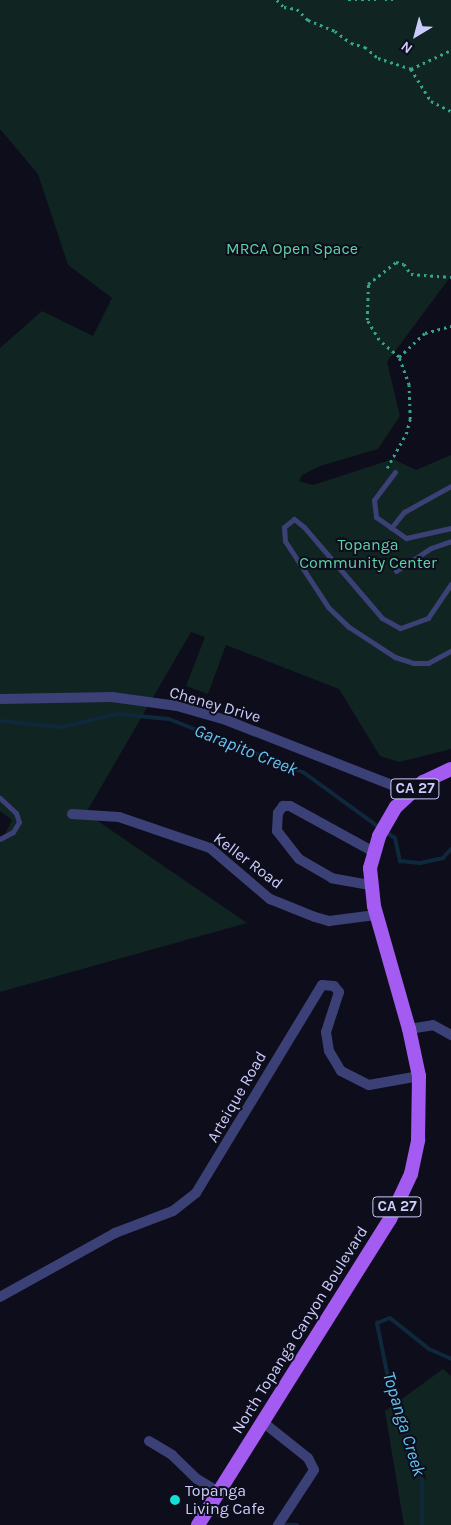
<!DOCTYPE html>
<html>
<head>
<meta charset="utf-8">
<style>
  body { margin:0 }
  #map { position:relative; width:451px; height:1525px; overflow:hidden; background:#0d0d1b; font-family:Karla,sans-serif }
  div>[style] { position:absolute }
  .green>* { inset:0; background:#102421 }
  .stream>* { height:4px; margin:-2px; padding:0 2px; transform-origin:2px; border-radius:2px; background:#0f283c }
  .path>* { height:2.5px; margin-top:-1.25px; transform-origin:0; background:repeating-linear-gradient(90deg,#36a38d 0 2.5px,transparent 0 6.5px) }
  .service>* { height:5px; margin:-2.5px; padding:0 2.5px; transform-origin:2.5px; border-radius:2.5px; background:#3b4176 }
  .minor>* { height:10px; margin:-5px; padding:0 5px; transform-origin:5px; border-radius:5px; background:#3b4176 }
  .primary>* { height:14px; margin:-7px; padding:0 7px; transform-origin:7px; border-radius:7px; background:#a45bf1 }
  .dots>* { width:14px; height:14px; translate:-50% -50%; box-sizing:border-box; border:2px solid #0d0d1b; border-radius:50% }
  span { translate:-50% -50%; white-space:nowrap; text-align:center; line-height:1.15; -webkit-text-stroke:4px #0d0d1b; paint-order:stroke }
  .shield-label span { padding:1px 4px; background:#0d0d1b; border:1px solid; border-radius:4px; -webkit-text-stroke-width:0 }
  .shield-label { font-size:15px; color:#cbccfb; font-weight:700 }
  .park-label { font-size:16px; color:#5ed3a5 }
  .street-label { font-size:16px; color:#cbccfb }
  .poi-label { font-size:16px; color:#cbccfb }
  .left { translate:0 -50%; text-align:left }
  .water-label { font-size:18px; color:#62c4f2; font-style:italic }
  .north { position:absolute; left:391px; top:10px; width:50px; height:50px; -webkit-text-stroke:4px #0d0d1b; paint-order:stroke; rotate:217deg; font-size:14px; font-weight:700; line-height:20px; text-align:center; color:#cbccfb }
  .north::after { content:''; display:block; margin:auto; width:18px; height:22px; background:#cbccfb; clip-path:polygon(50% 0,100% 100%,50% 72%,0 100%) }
</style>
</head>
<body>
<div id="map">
  <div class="green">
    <i style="clip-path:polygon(0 0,451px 0,451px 276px,387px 362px,400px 416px,378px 449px,320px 466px,302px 475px,299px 481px,313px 485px,393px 459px,416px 470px,451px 455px,451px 749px,399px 762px,380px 756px,339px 689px,226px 645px,208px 694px,186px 686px,205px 637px,191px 632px,86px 813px,247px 923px,0 992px,0 844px,12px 820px,0 811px,0 348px,42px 311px,93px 336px,112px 298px,68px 265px,38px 174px,0 129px)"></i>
    <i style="clip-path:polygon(443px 1369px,451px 1376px,451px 1525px,404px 1525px,385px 1411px)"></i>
  </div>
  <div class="stream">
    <i style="left:0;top:721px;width:62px;rotate:5.5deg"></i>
    <i style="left:62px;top:727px;width:57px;rotate:-13.3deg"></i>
    <i style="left:117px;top:714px;width:52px;rotate:5.5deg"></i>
    <i style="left:169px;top:719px;width:144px;rotate:21.6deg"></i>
    <i style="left:303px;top:772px;width:95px;rotate:36deg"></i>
    <i style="left:386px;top:832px;width:11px;rotate:34deg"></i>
    <i style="left:395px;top:838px;width:24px;rotate:78deg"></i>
    <i style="left:400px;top:861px;width:20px;rotate:6deg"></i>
    <i style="left:420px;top:863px;width:24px;rotate:-12deg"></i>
    <i style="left:443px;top:858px;width:12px;rotate:-48deg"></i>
    <i style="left:283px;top:1525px;width:14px"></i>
    <i style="left:422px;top:1525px;width:53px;rotate:-90deg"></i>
    <i style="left:422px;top:1472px;width:81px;rotate:-111.8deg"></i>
    <i style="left:392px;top:1397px;width:76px;rotate:-101.5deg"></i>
    <i style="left:377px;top:1323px;width:14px;rotate:-21deg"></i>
    <i style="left:390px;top:1318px;width:50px;rotate:38.5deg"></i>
    <i style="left:429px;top:1349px;width:24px;rotate:24deg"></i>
  </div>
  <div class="path">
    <i style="left:277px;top:0;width:10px;rotate:45deg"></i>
    <i style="left:284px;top:7px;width:13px;rotate:9deg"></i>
    <i style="left:297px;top:9px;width:16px;rotate:45deg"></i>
    <i style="left:308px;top:20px;width:29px;rotate:22deg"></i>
    <i style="left:335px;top:31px;width:20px;rotate:37deg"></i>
    <i style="left:351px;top:43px;width:15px;rotate:16deg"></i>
    <i style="left:365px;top:47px;width:17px;rotate:40deg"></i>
    <i style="left:378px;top:58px;width:35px;rotate:18deg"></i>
    <i style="left:411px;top:69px;width:44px;rotate:-25.4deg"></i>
    <i style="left:348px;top:0;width:29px"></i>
    <i style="left:385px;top:0;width:8px"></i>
    <i style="left:411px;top:69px;width:38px;rotate:58deg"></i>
    <i style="left:431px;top:101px;width:22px;rotate:27deg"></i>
    <i style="left:399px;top:357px;width:35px;rotate:-43deg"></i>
    <i style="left:425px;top:333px;width:27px;rotate:-15deg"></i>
    <i style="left:387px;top:468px;width:39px;rotate:-61deg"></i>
    <i style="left:406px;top:434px;width:16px;rotate:-75deg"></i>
    <i style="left:410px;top:419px;width:34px;rotate:-92deg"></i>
    <i style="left:409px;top:385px;width:30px;rotate:-110deg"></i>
    <i style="left:399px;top:357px;width:26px;rotate:-140deg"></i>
    <i style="left:379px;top:340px;width:23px;rotate:-121deg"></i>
    <i style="left:367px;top:320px;width:36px;rotate:-88deg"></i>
    <i style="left:368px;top:284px;width:36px;rotate:-38deg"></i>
    <i style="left:396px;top:262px;width:8px;rotate:14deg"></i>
    <i style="left:404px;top:264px;width:12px;rotate:55deg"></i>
    <i style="left:411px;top:274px;width:40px;rotate:4.3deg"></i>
  </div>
  <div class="service">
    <i style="left:395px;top:472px;width:35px;rotate:127deg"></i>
    <i style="left:374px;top:500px;width:17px;rotate:83deg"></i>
    <i style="left:376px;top:517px;width:37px;rotate:35deg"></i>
    <i style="left:406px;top:538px;width:46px;rotate:-12.5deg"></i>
    <i style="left:391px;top:528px;width:21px;rotate:-51deg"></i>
    <i style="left:404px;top:512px;width:54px;rotate:-29deg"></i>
    <i style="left:396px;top:571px;width:42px;rotate:-33.3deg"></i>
    <i style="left:431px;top:548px;width:21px;rotate:-19deg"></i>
    <i style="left:451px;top:584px;width:41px;rotate:124.1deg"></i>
    <i style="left:428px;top:618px;width:30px;rotate:160deg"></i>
    <i style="left:400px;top:628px;width:21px;rotate:-151deg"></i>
    <i style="left:382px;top:618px;width:120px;rotate:-130.6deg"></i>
    <i style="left:304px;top:527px;width:13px;rotate:-141deg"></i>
    <i style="left:294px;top:519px;width:13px;rotate:141deg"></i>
    <i style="left:284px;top:527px;width:14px;rotate:86deg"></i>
    <i style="left:285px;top:541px;width:79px;rotate:56.9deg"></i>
    <i style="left:328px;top:607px;width:29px;rotate:44deg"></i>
    <i style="left:349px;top:627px;width:55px;rotate:33.1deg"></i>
    <i style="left:395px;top:657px;width:19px;rotate:18deg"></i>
    <i style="left:413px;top:663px;width:15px"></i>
    <i style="left:428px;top:663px;width:26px;rotate:-28deg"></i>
    <i style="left:0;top:798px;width:22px;rotate:43deg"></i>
    <i style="left:16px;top:813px;width:9px;rotate:72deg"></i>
    <i style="left:19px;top:822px;width:12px;rotate:121deg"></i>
    <i style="left:13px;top:832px;width:15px;rotate:152deg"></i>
  </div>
  <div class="minor">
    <i style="left:0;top:699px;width:112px;rotate:-1deg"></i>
    <i style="left:112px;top:697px;width:66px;rotate:7.9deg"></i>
    <i style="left:177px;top:706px;width:51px;rotate:15.9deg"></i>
    <i style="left:226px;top:720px;width:198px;rotate:21.4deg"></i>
    <i style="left:72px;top:814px;width:47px;rotate:3.7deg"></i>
    <i style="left:119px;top:817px;width:96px;rotate:18.8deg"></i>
    <i style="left:210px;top:848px;width:79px;rotate:40.4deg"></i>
    <i style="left:270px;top:899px;width:48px;rotate:21.8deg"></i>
    <i style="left:315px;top:917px;width:15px;rotate:16deg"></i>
    <i style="left:329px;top:921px;width:47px;rotate:-7.3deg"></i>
    <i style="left:370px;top:885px;width:39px;rotate:-170deg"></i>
    <i style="left:332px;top:878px;width:38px;rotate:-150deg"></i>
    <i style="left:299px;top:859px;width:36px;rotate:-128deg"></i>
    <i style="left:277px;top:831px;width:18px;rotate:-87deg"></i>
    <i style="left:278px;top:813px;width:9px;rotate:-54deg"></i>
    <i style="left:283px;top:806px;width:7px"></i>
    <i style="left:290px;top:806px;width:96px;rotate:28.7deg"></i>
    <i style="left:409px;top:1029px;width:24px;rotate:-9deg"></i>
    <i style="left:433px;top:1025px;width:21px;rotate:29deg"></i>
    <i style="left:0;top:1297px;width:132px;rotate:-29.1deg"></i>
    <i style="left:115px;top:1233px;width:62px;rotate:-20.8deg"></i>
    <i style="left:173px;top:1211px;width:29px;rotate:-38deg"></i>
    <i style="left:196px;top:1193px;width:243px;rotate:-58.8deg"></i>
    <i style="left:322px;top:985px;width:12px;rotate:5deg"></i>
    <i style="left:334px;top:986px;width:8px;rotate:50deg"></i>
    <i style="left:339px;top:992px;width:42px;rotate:108deg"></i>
    <i style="left:326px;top:1032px;width:19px;rotate:81deg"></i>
    <i style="left:329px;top:1051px;width:23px;rotate:59deg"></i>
    <i style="left:341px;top:1071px;width:31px;rotate:27deg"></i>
    <i style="left:369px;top:1085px;width:51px;rotate:-10.2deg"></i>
    <i style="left:264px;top:1423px;width:56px;rotate:38.5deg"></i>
    <i style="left:308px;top:1458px;width:13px;rotate:63deg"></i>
    <i style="left:314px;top:1470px;width:66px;rotate:123.2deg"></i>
    <i style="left:149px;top:1441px;width:27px;rotate:31deg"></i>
    <i style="left:172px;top:1455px;width:35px;rotate:44deg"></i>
    <i style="left:197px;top:1479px;width:26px;rotate:31deg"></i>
  </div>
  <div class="primary">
    <i style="left:198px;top:1525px;width:361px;rotate:-57.9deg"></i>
    <i style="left:390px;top:1219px;width:50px;rotate:-65deg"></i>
    <i style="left:411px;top:1174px;width:35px;rotate:-78deg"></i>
    <i style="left:418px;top:1140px;width:64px;rotate:-89.1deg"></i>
    <i style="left:419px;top:1076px;width:48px;rotate:-102deg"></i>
    <i style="left:409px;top:1029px;width:128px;rotate:-105.9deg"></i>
    <i style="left:374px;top:906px;width:38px;rotate:-96deg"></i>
    <i style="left:370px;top:868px;width:33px;rotate:-74deg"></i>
    <i style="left:379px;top:836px;width:34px;rotate:-60deg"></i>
    <i style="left:396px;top:807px;width:37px;rotate:-43deg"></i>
    <i style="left:423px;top:782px;width:31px;rotate:-25deg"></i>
  </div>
  <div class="dots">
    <i style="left:175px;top:1500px;background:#13dfd6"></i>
  </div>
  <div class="shield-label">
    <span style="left:415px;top:789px">CA 27</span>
    <span style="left:397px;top:1207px">CA 27</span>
  </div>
  <div class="park-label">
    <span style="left:292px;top:249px">MRCA Open Space</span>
    <span style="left:368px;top:554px">Topanga<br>Community Center</span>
  </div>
  <div class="street-label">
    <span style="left:215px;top:705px;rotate:16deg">Cheney Drive</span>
    <span style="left:248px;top:861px;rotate:37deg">Keller Road</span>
    <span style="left:237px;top:1097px;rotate:-60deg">Arteique Road</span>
    <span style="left:300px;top:1330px;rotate:-58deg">North Topanga Canyon Boulevard</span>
  </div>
  <div class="poi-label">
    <span class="left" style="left:185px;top:1500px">Topanga<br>Living Cafe</span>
  </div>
  <div class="water-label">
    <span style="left:246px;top:750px;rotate:22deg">Garapito Creek</span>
    <span style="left:404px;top:1424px;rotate:73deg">Topanga Creek</span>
  </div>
  <div class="north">N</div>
</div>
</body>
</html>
